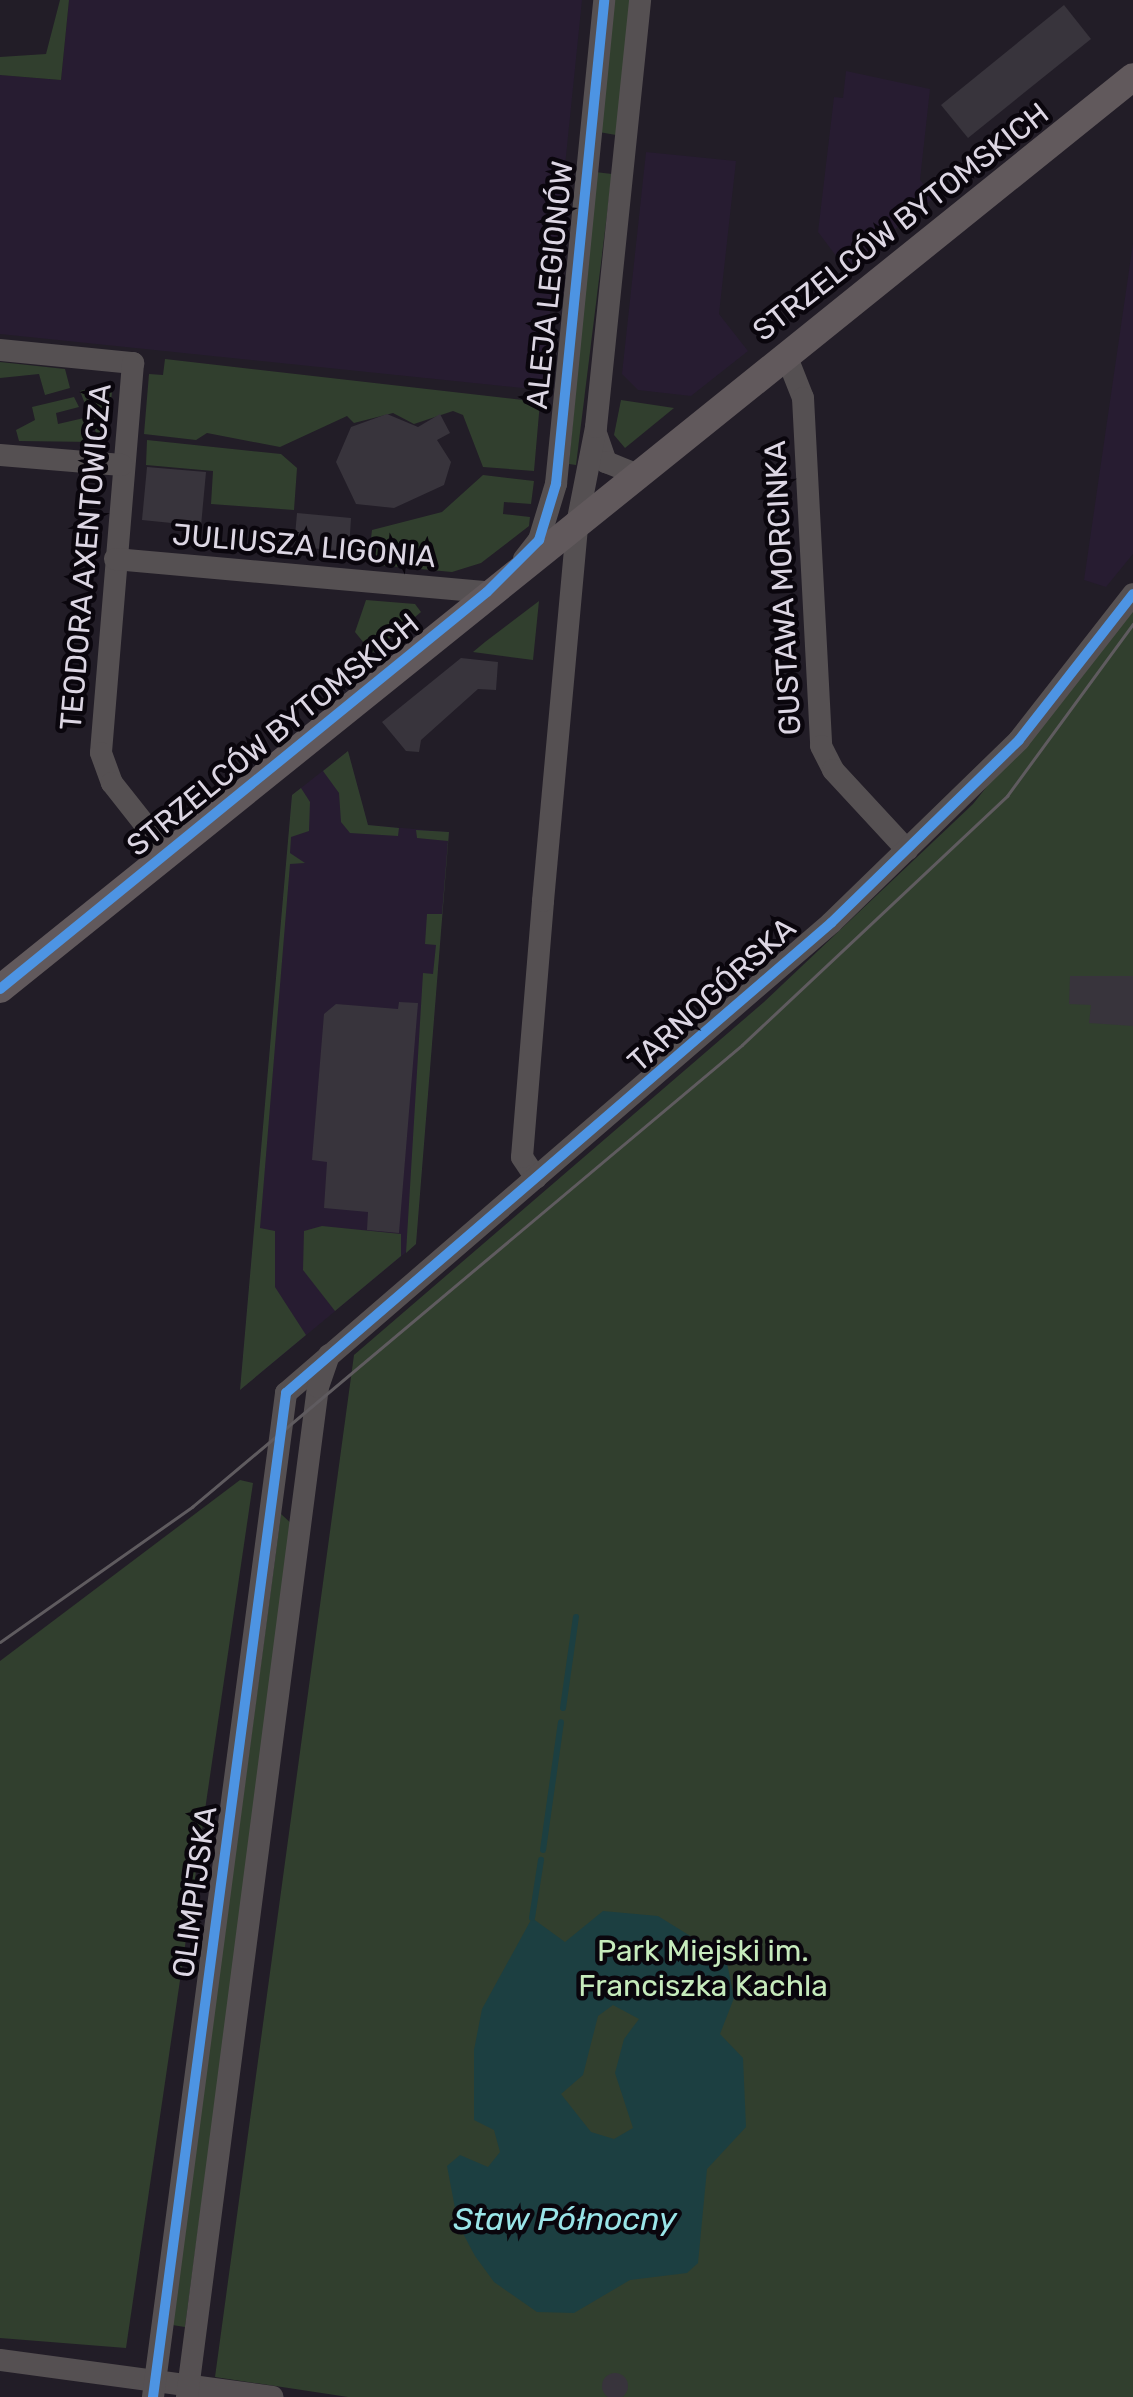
<!DOCTYPE html>
<html>
<head>
<meta charset="utf-8">
<style>
  body { margin:0 }
  #map { position:relative; width:1133px; height:2397px; overflow:hidden; background:#221d27; font-family:Rubik,sans-serif }
  div>[style] { position:absolute }
  .built>* { inset:0; background:#271c31 }
  .green>* { inset:0; background:#313f2e }
  .water>* { inset:0; background:#1c3f41 }
  .stream>* { height:6px; margin:-3px; padding:0 3px; transform-origin:3px; border-radius:3px; background:#1c3f41 }
  .building>* { inset:0; background:#38343c }
  .round { border-radius:50% }
  .minor>* { height:22px; margin:-11px; padding:0 11px; transform-origin:11px; border-radius:11px; background:#555052 }
  .major>* { height:28px; margin:-14px; padding:0 14px; transform-origin:14px; border-radius:14px; background:#61595c }
  .tram>* { height:2.5px; margin:-1.25px; padding:0 1.25px; transform-origin:1.25px; border-radius:1.25px; background:#5f5b5f }
  .cycleway>* { height:10px; margin:-5px; padding:0 5px; transform-origin:5px; border-radius:5px; background:#4d94e3 }
  span { translate:-50% -50%; white-space:nowrap; text-align:center; line-height:1.15; -webkit-text-stroke:9px #0a060d; paint-order:stroke }
  .street-label { font-size:30px; color:#dcd6e3 }
  .park-label { font-size:30px; color:#c6ebbc }
  .water-label { font-size:32px; color:#9ae5e8; font-style:italic }
</style>
</head>
<body>
<div id="map">
  <div class="built">
    <i style="clip-path:polygon(69px 0,582px 0,542px 390px,0 334px,0 75px,61px 80px)"></i>
    <i style="clip-path:polygon(846px 71px,930px 89px,920px 180px,935px 197px,846px 269px,818px 232px,834px 97px,843px 98px)"></i>
    <i style="clip-path:polygon(646px 152px,736px 161px,719px 314px,748px 351px,691px 396px,638px 390px,622px 374px)"></i>
    <i style="clip-path:polygon(1133px 243px,1133px 554px,1106px 587px,1084px 580px)"></i>
    <i style="clip-path:polygon(348px 751px,368px 825px,449px 832px,416px 1244px,240px 1390px,292px 795px)"></i>
  </div>
  <div class="green">
    <i style="clip-path:polygon(60px 0,69px 0,61px 80px,0 75px,0 57px,46px 54px)"></i>
    <i style="clip-path:polygon(612px 0,630px 0,616px 135px,599px 132px)"></i>
    <i style="clip-path:polygon(595px 172px,612px 174px,576px 465px,569px 464px)"></i>
    <i style="clip-path:polygon(165px 359px,540px 402px,534px 471px,483px 467px,463px 415px,453px 411px,414px 424px,393px 413px,354px 423px,347px 416px,280px 447px,207px 433px,196px 440px,144px 434px,149px 374px,163px 375px)"></i>
    <i style="clip-path:polygon(0 362px,65px 369px,70px 388px,45px 395px,39px 374px,0 378px)"></i>
    <i style="clip-path:polygon(113px 382px,107px 441px,100px 443px,80px 391px)"></i>
    <i style="clip-path:polygon(74px 397px,79px 407px,56px 413px,58px 424px,84px 418px,95px 442px,19px 441px,16px 430px,35px 420px,32px 407px)"></i>
    <i style="clip-path:polygon(621px 400px,674px 408px,625px 448px,614px 435px)"></i>
    <i style="clip-path:polygon(147px 440px,281px 454px,297px 468px,294px 510px,211px 504px,213px 471px,146px 465px)"></i>
    <i style="clip-path:polygon(483px 475px,534px 481px,531px 504px,504px 502px,503px 514px,530px 517px,529px 526px,481px 563px,452px 572px,368px 564px,372px 530px,442px 512px)"></i>
    <i style="clip-path:polygon(366px 600px,415px 604px,421px 612px,372px 653px,355px 632px)"></i>
    <i style="clip-path:polygon(539px 601px,533px 660px,473px 652px,485px 642px)"></i>
    <i style="clip-path:polygon(1133px 603px,1133px 2397px,348px 2397px,215px 2377px,354px 1355px,764px 1002px,973px 804px)"></i>
    <i style="clip-path:polygon(348px 751px,368px 825px,399px 828px,398px 836px,350px 833px,341px 822px,339px 793px,323px 771px)"></i>
    <i style="clip-path:polygon(301px 788px,310px 802px,309px 831px,291px 837px,290px 853px,305px 863px,290px 864px,260px 1228px,275px 1231px,275px 1287px,306px 1335px,240px 1390px,292px 795px)"></i>
    <i style="clip-path:polygon(416px 830px,449px 832px,416px 1244px,406px 1253px,423px 973px,433px 974px,436px 945px,425px 944px,427px 914px,442px 914px,448px 841px,417px 838px)"></i>
    <i style="clip-path:polygon(322px 1226px,401px 1234px,401px 1256px,335px 1311px,303px 1270px,304px 1231px)"></i>
    <i style="clip-path:polygon(240px 1480px,253px 1483px,126px 2348px,0 2338px,0 1661px)"></i>
    <i style="clip-path:polygon(281px 1514px,293px 1525px,185px 2327px,172px 2325px)"></i>
  </div>
  <div class="water">
    <i style="clip-path:polygon(evenodd,603px 1911px,658px 1916px,726px 1958px,734px 1998px,720px 2034px,743px 2058px,746px 2127px,707px 2169px,698px 2263px,687px 2273px,630px 2280px,574px 2313px,537px 2312px,494px 2282px,475px 2256px,458px 2224px,447px 2166px,460px 2155px,488px 2167px,500px 2152px,494px 2130px,474px 2120px,474px 2050px,482px 2009px,532px 1918px,565px 1942px,603px 1911px,613px 2005px,639px 2019px,624px 2039px,615px 2073px,633px 2128px,614px 2139px,591px 2132px,561px 2094px,583px 2075px,598px 2016px,613px 2005px)"></i>
  </div>
  <div class="stream">
    <i style="left:563px;top:1708px;width:92px;rotate:-81.9deg"></i>
    <i style="left:543px;top:1850px;width:129px;rotate:-82deg"></i>
    <i style="left:532px;top:1918px;width:59px;rotate:-81.2deg"></i>
  </div>
  <div class="building">
    <i style="clip-path:polygon(1064px 5px,1091px 39px,968px 138px,941px 105px)"></i>
    <i style="clip-path:polygon(440px 414px,450px 433px,437px 440px,451px 462px,444px 485px,394px 508px,356px 504px,336px 462px,351px 427px,387px 414px,418px 427px)"></i>
    <i style="clip-path:polygon(147px 467px,206px 472px,201px 526px,142px 520px)"></i>
    <i style="clip-path:polygon(297px 513px,351px 518px,349px 551px,294px 547px)"></i>
    <i style="clip-path:polygon(461px 658px,498px 662px,496px 690px,478px 689px,421px 740px,419px 752px,406px 751px,382px 722px)"></i>
    <i style="clip-path:polygon(1070px 976px,1133px 976px,1133px 1026px,1089px 1023px,1091px 1005px,1069px 1004px)"></i>
    <i style="clip-path:polygon(399px 1002px,418px 1003px,399px 1233px,367px 1230px,368px 1212px,324px 1208px,327px 1162px,312px 1160px,324px 1014px,336px 1004px,398px 1009px)"></i>
    <i class="round" style="left:602px;top:2373px;width:26px;height:26px"></i>
  </div>
  <div class="minor">
    <i style="left:0;top:350px;width:134px;rotate:5.6deg"></i>
    <i style="left:133px;top:363px;width:391px;rotate:94.7deg"></i>
    <i style="left:101px;top:753px;width:32px;rotate:70deg"></i>
    <i style="left:112px;top:783px;width:90px;rotate:51.7deg"></i>
    <i style="left:786px;top:355px;width:46px;rotate:68.4deg"></i>
    <i style="left:803px;top:398px;width:348px;rotate:87deg"></i>
    <i style="left:821px;top:746px;width:27px;rotate:63deg"></i>
    <i style="left:833px;top:770px;width:109px;rotate:47.2deg"></i>
    <i style="left:597px;top:436px;width:28px;rotate:71deg"></i>
    <i style="left:606px;top:462px;width:31px;rotate:22deg"></i>
    <i style="left:0;top:455px;width:122px;rotate:4.7deg"></i>
    <i style="left:115px;top:559px;width:373px;rotate:5.1deg"></i>
    <i style="left:524px;top:559px;width:24px;rotate:-52deg"></i>
    <i style="left:539px;top:540px;width:59px;rotate:-73.1deg"></i>
    <i style="left:556px;top:484px;width:486px;rotate:-84.3deg"></i>
    <i style="left:536px;top:1178px;width:25px;rotate:-124deg"></i>
    <i style="left:522px;top:1157px;width:257px;rotate:-85.3deg"></i>
    <i style="left:543px;top:901px;width:384px;rotate:-84.8deg"></i>
    <i style="left:578px;top:519px;width:94px;rotate:-78.9deg"></i>
    <i style="left:596px;top:427px;width:429px;rotate:-84.1deg"></i>
    <i style="left:0;top:2360px;width:275px;rotate:7.7deg"></i>
    <i style="left:153px;top:2397px;width:1013px;rotate:-82.45deg"></i>
    <i style="left:286px;top:1393px;width:720px;rotate:-40.77deg"></i>
    <i style="left:831px;top:923px;width:262px;rotate:-44.2deg"></i>
    <i style="left:1019px;top:740px;width:185px;rotate:-52deg"></i>
    <i style="left:187px;top:2397px;width:1018px;rotate:-82.61deg"></i>
    <i style="left:318px;top:1387px;width:34px;rotate:-71deg"></i>
  </div>
  <div class="major">
    <i style="left:0;top:989px;width:1454px;rotate:-38.83deg"></i>
  </div>
  <div class="tram">
    <i style="left:0;top:1642px;width:235px;rotate:-35.1deg"></i>
    <i style="left:192px;top:1507px;width:718px;rotate:-40.03deg"></i>
    <i style="left:742px;top:1045px;width:364px;rotate:-43.2deg"></i>
    <i style="left:1007px;top:796px;width:213px;rotate:-53.8deg"></i>
  </div>
  <div class="cycleway">
    <i style="left:0;top:989px;width:628px;rotate:-39.19deg"></i>
    <i style="left:487px;top:592px;width:74px;rotate:-45deg"></i>
    <i style="left:539px;top:540px;width:59px;rotate:-73.1deg"></i>
    <i style="left:556px;top:484px;width:486px;rotate:-84.3deg"></i>
    <i style="left:153px;top:2397px;width:1013px;rotate:-82.45deg"></i>
    <i style="left:286px;top:1393px;width:720px;rotate:-40.77deg"></i>
    <i style="left:831px;top:923px;width:262px;rotate:-44.2deg"></i>
    <i style="left:1019px;top:740px;width:185px;rotate:-52deg"></i>
  </div>
  <div class="street-label">
    <span style="left:901px;top:222px;rotate:-38deg">STRZELCÓW BYTOMSKICH</span>
    <span style="left:550px;top:285px;rotate:-84deg">ALEJA LEGIONÓW</span>
    <span style="left:304px;top:546px;rotate:5deg">JULIUSZA LIGONIA</span>
    <span style="left:86px;top:557px;rotate:-85deg">TEODORA AXENTOWICZA</span>
    <span style="left:783px;top:588px;rotate:-93deg">GUSTAWA MORCINKA</span>
    <span style="left:273px;top:735px;rotate:-39deg">STRZELCÓW BYTOMSKICH</span>
    <span style="left:712px;top:995px;rotate:-42deg">TARNOGÓRSKA</span>
    <span style="left:195px;top:1892px;rotate:-82deg">OLIMPIJSKA</span>
  </div>
  <div class="park-label">
    <span style="left:703px;top:1968px">Park Miejski im.<br>Franciszka Kachla</span>
  </div>
  <div class="water-label">
    <span style="left:565px;top:2219px">Staw Północny</span>
  </div>
</div>
</body>
</html>
